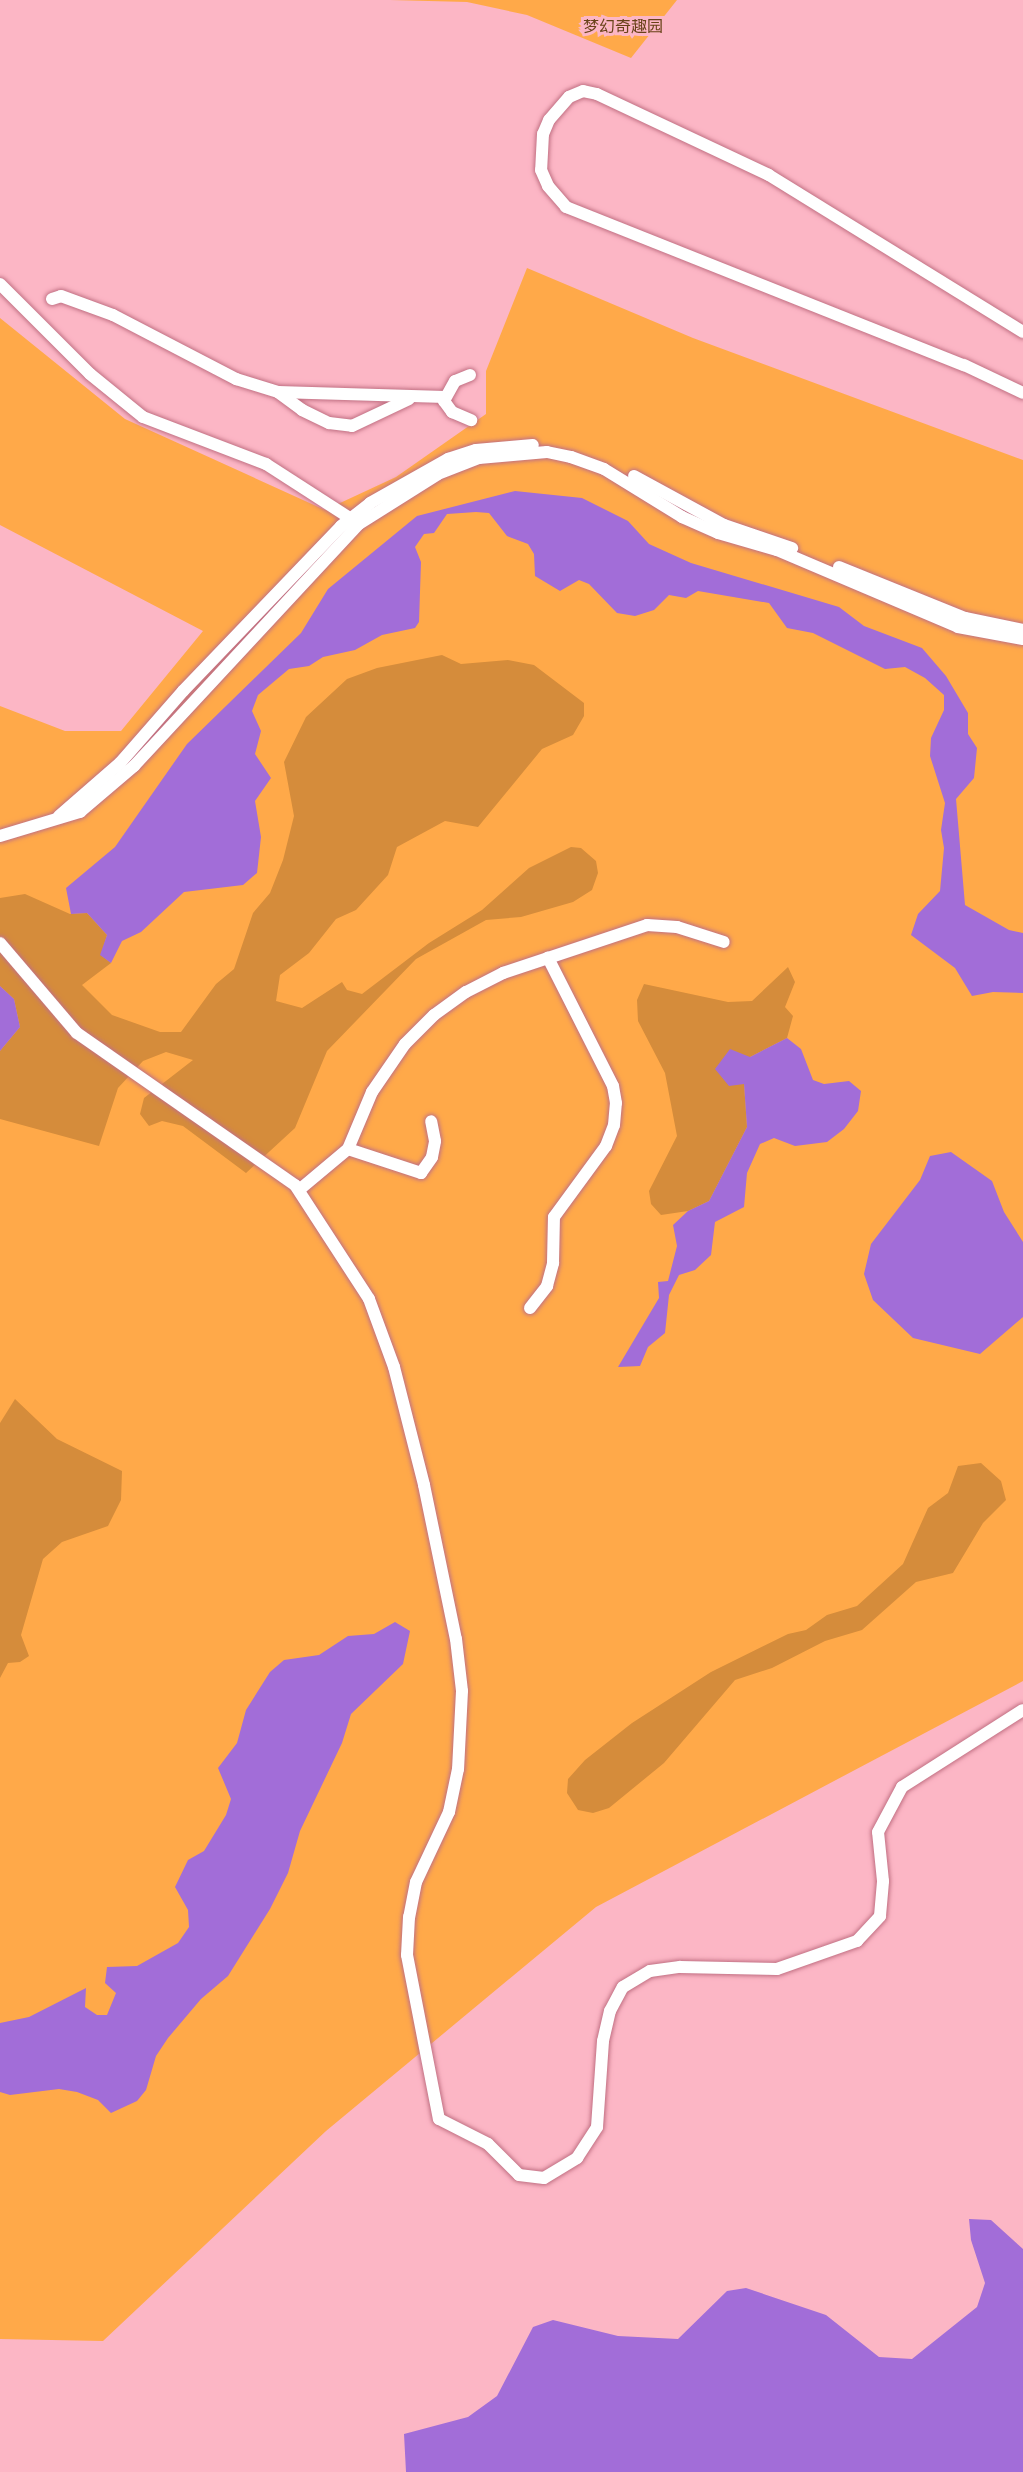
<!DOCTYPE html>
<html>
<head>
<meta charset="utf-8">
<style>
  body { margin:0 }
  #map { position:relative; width:1023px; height:2472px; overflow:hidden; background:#fcb6c5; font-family:Quicksand,"Noto Sans SC",sans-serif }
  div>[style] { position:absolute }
  .green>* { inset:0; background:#ffa949 }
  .forest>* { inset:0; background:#d58c3b }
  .water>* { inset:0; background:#a26dd8 }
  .roads { filter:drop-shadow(0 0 2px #c17083) drop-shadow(0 0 2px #c17083) }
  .minor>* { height:12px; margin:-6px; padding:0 6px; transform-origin:6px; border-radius:6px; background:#fff }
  span { translate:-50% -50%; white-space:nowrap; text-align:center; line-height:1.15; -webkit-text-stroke:6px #fcb6c5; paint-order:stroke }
  .park-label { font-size:16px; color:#684218 }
</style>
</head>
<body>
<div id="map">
  <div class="green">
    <i style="clip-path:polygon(390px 0,677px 0,631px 58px,527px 15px,467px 2px)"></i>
    <i style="clip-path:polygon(527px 268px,693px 338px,1023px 460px,1023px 1681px,596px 1907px,326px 2131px,103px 2341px,0 2339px,0 706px,65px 731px,121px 731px,203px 631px,0 525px,0 318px,125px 419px,325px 510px,396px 477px,486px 414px,486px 371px)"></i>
  </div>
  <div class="forest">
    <i style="clip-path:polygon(442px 655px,461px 664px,508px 660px,534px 665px,584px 703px,584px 716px,573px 735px,542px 749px,478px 827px,445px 821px,397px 847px,388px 875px,356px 910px,336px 919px,309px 953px,280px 975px,276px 1001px,302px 1008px,342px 982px,347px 990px,362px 994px,429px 943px,482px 910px,529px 868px,571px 847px,581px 848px,596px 861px,598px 873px,592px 890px,573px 902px,521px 917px,486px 920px,416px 959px,327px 1051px,295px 1128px,246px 1173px,183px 1126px,162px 1121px,149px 1126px,140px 1114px,144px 1098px,193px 1060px,166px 1052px,143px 1061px,118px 1088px,99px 1146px,0 1119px,0 1051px,20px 1027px,14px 999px,0 986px,0 898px,25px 894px,70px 914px,87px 913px,107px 935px,101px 955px,111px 963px,82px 985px,112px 1015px,160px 1032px,181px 1032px,216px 984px,234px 969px,253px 913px,270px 893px,283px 860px,294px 816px,284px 762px,306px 717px,347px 679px,377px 668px)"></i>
    <i style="clip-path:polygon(788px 967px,795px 982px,785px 1007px,793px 1016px,787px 1038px,750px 1057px,744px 1084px,747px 1127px,709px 1201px,688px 1211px,661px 1215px,651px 1204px,649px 1191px,677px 1136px,665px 1073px,638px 1021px,637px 1000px,644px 984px,728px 1002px,752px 1001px)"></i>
    <i style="clip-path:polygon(15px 1399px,57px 1439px,122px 1471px,121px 1500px,108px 1526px,62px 1542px,43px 1559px,21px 1635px,29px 1656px,20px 1662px,8px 1663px,0 1678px,0 1423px)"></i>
    <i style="clip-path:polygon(981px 1463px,1001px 1481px,1006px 1500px,983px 1523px,953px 1573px,916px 1582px,862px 1630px,825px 1641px,772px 1668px,735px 1680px,664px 1763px,609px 1808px,593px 1813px,578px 1810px,567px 1793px,568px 1779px,585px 1760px,632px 1723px,711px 1672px,788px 1634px,806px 1630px,827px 1615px,857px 1606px,903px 1564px,928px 1508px,948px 1493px,958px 1466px)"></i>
  </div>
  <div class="water">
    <i style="clip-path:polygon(515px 491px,582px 498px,628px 521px,649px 544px,691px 563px,839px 607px,864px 626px,922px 648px,946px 676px,968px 713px,968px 734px,977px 748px,974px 778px,956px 799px,965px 905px,1009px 930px,1023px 933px,1023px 993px,993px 992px,972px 996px,955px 968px,911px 935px,918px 914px,940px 891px,944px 848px,941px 830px,945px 803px,930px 756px,931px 738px,944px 710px,944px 695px,925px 678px,905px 667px,885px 669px,813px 633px,787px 628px,769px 603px,698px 591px,686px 598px,669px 595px,654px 610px,635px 616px,617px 613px,589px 584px,579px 580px,560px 591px,535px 576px,534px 554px,528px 544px,507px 536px,489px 513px,476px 512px,447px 514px,434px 533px,424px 534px,415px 547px,421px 562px,419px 622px,415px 628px,382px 635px,355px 650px,323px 657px,309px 666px,289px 669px,258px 695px,252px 711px,261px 731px,255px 754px,271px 778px,255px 801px,261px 837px,257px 873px,243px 885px,184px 892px,141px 932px,122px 941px,111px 963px,100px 955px,107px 935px,87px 913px,71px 914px,66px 888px,115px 847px,187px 744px,301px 633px,328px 589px,417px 516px)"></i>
    <i style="clip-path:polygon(0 986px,14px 999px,20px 1027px,0 1051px)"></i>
    <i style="clip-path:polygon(787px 1038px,801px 1049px,813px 1080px,824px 1084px,849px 1081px,861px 1091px,858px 1111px,844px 1129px,827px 1142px,795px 1146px,774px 1138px,760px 1144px,747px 1173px,744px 1207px,715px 1222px,711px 1255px,695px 1270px,679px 1275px,669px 1295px,665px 1333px,648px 1347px,640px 1366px,618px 1367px,659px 1298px,658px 1282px,668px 1281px,677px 1246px,673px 1225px,688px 1211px,709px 1201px,747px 1127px,744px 1084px,729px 1086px,715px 1069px,730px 1049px,750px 1057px)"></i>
    <i style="clip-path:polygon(951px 1152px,992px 1181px,1004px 1212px,1023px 1242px,1023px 1317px,980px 1354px,913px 1338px,873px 1300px,864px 1274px,871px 1244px,920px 1180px,930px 1156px)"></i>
    <i style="clip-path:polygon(395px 1622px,410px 1631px,403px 1664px,351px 1714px,342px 1743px,300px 1831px,288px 1873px,270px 1909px,228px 1976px,201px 1999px,168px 2038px,156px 2056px,146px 2090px,137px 2101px,111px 2113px,98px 2100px,77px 2092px,59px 2089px,10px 2095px,0 2092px,0 2023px,29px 2017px,86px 1988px,85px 2007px,97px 2015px,107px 2015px,116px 1993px,105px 1983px,107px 1967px,137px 1966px,178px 1943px,189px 1927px,188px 1910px,175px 1887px,188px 1860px,204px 1851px,226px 1815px,231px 1799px,218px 1768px,237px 1743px,246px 1710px,270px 1672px,284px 1660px,319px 1655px,348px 1636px,374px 1634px)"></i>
    <i style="clip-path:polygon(969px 2219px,991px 2220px,1023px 2249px,1023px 2472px,406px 2472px,404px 2434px,468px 2417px,497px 2396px,533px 2327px,553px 2320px,618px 2336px,678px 2339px,727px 2291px,746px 2288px,826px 2315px,879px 2357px,912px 2359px,977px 2307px,985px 2283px,971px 2240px)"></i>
  </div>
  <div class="roads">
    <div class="minor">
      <i style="left:0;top:284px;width:127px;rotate:45deg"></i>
      <i style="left:90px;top:374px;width:68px;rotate:39.1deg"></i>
      <i style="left:143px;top:417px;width:132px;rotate:20.9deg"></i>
      <i style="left:266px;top:464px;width:107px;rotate:32.8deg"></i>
      <i style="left:52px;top:299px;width:9px;rotate:-18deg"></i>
      <i style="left:61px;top:296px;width:55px;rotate:20.1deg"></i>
      <i style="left:113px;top:315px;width:139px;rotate:27.5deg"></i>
      <i style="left:236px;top:379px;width:44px;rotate:17.2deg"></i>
      <i style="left:278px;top:392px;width:167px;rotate:1.7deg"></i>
      <i style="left:1023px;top:332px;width:299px;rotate:-148.3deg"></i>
      <i style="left:769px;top:175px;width:190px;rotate:-154.8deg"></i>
      <i style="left:597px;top:94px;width:14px;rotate:-168deg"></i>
      <i style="left:583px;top:91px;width:15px;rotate:157deg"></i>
      <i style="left:569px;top:97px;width:30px;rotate:131deg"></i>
      <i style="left:549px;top:120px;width:15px;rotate:113deg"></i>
      <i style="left:543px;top:134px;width:36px;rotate:93deg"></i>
      <i style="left:541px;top:170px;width:17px;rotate:66deg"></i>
      <i style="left:548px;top:186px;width:28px;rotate:49deg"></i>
      <i style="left:566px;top:207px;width:428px;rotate:21.7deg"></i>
      <i style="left:964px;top:365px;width:65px;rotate:25.4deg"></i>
      <i style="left:470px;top:375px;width:16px;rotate:158deg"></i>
      <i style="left:455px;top:381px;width:23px;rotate:119deg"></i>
      <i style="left:444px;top:401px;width:14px;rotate:54deg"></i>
      <i style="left:452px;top:412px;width:21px;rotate:23deg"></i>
      <i style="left:279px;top:393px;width:29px;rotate:36deg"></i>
      <i style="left:302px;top:410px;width:30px;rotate:26deg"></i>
      <i style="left:329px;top:423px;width:23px;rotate:7deg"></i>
      <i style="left:352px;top:426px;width:63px;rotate:-25.3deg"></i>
      <i style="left:634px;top:476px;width:102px;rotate:28.6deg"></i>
      <i style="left:724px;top:525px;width:72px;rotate:18.7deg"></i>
      <i style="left:839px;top:567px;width:136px;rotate:22deg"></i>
      <i style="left:965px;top:618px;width:59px;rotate:11.7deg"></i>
      <i style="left:59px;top:816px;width:81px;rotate:-41deg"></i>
      <i style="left:120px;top:763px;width:96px;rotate:-48.8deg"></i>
      <i style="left:183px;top:691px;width:228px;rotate:-46.2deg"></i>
      <i style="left:341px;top:526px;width:37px;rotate:-38deg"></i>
      <i style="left:370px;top:503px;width:90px;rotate:-29.4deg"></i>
      <i style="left:448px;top:459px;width:29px;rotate:-18deg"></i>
      <i style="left:476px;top:450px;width:57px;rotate:-5deg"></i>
      <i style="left:0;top:836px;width:84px;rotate:-16.7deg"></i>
      <i style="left:80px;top:812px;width:71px;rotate:-40.4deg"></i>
      <i style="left:134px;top:766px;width:330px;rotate:-47.1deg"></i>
      <i style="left:359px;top:524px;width:93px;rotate:-32.3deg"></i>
      <i style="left:438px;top:474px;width:44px;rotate:-21.3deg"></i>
      <i style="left:479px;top:458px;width:68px;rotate:-5deg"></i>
      <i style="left:547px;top:452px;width:25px;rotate:12deg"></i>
      <i style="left:571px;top:457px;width:35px;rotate:20deg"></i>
      <i style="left:604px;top:469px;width:92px;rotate:31.6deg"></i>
      <i style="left:682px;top:517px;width:39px;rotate:24deg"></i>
      <i style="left:718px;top:533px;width:61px;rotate:16.1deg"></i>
      <i style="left:777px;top:550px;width:197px;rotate:23deg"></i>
      <i style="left:958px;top:627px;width:66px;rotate:10.5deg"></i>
      <i style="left:0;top:943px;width:118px;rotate:49.5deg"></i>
      <i style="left:77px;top:1033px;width:266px;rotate:34.9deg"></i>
      <i style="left:295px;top:1185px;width:136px;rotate:57deg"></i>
      <i style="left:369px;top:1299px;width:72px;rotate:69.8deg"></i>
      <i style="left:394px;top:1367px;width:122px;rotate:75.7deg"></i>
      <i style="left:424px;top:1485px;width:157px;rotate:78.3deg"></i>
      <i style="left:456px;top:1639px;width:52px;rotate:83.4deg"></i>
      <i style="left:462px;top:1691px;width:78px;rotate:92.9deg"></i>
      <i style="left:458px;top:1769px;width:44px;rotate:101.8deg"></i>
      <i style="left:449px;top:1812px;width:77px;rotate:115.2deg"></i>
      <i style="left:416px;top:1882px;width:36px;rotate:101deg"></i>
      <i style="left:409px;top:1917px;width:38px;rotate:93deg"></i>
      <i style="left:407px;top:1955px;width:167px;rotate:79deg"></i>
      <i style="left:439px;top:2119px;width:55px;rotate:27deg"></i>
      <i style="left:488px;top:2144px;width:44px;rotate:45deg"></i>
      <i style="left:519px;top:2175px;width:25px;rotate:7deg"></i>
      <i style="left:544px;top:2178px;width:39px;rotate:-31deg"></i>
      <i style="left:577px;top:2158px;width:37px;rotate:-57deg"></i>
      <i style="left:597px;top:2127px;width:86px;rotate:-86deg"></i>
      <i style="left:603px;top:2041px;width:31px;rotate:-77deg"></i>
      <i style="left:610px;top:2011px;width:27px;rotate:-62deg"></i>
      <i style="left:623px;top:1987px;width:31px;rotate:-31deg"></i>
      <i style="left:650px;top:1971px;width:30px;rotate:-8deg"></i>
      <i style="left:680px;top:1967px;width:97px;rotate:1.2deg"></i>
      <i style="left:777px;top:1969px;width:85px;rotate:-19.3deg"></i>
      <i style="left:857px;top:1941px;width:34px;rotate:-47deg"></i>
      <i style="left:880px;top:1916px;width:35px;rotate:-85deg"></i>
      <i style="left:883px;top:1881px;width:49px;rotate:-95.8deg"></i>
      <i style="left:878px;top:1832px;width:51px;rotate:-61.9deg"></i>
      <i style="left:902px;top:1787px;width:143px;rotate:-32.5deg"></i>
      <i style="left:348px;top:1149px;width:77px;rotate:18.2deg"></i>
      <i style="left:421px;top:1173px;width:19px;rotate:-55deg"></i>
      <i style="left:432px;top:1157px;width:16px;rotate:-79deg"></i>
      <i style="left:435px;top:1141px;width:20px;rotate:-101deg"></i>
      <i style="left:299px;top:1190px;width:64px;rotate:-39.9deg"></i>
      <i style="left:348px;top:1149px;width:62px;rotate:-67.2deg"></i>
      <i style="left:372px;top:1092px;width:58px;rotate:-55.5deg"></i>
      <i style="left:405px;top:1044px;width:41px;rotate:-45deg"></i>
      <i style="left:434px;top:1015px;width:39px;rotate:-36deg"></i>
      <i style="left:466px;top:992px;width:42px;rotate:-27.2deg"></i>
      <i style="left:503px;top:973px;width:152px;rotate:-18.4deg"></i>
      <i style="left:647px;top:925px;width:30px;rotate:4deg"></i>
      <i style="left:677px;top:927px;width:49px;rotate:17.7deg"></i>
      <i style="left:530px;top:1308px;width:28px;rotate:-52deg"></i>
      <i style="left:547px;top:1286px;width:24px;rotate:-75deg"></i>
      <i style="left:553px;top:1263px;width:46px;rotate:-88.8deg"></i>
      <i style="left:554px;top:1217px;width:88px;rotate:-53.8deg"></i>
      <i style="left:606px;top:1146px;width:22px;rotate:-69deg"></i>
      <i style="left:614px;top:1125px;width:22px;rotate:-85deg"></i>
      <i style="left:616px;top:1103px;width:17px;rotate:-100deg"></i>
      <i style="left:613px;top:1086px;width:144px;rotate:-116.9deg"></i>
    </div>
  </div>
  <div class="park-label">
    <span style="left:623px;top:26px">梦幻奇趣园</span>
  </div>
</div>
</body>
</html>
